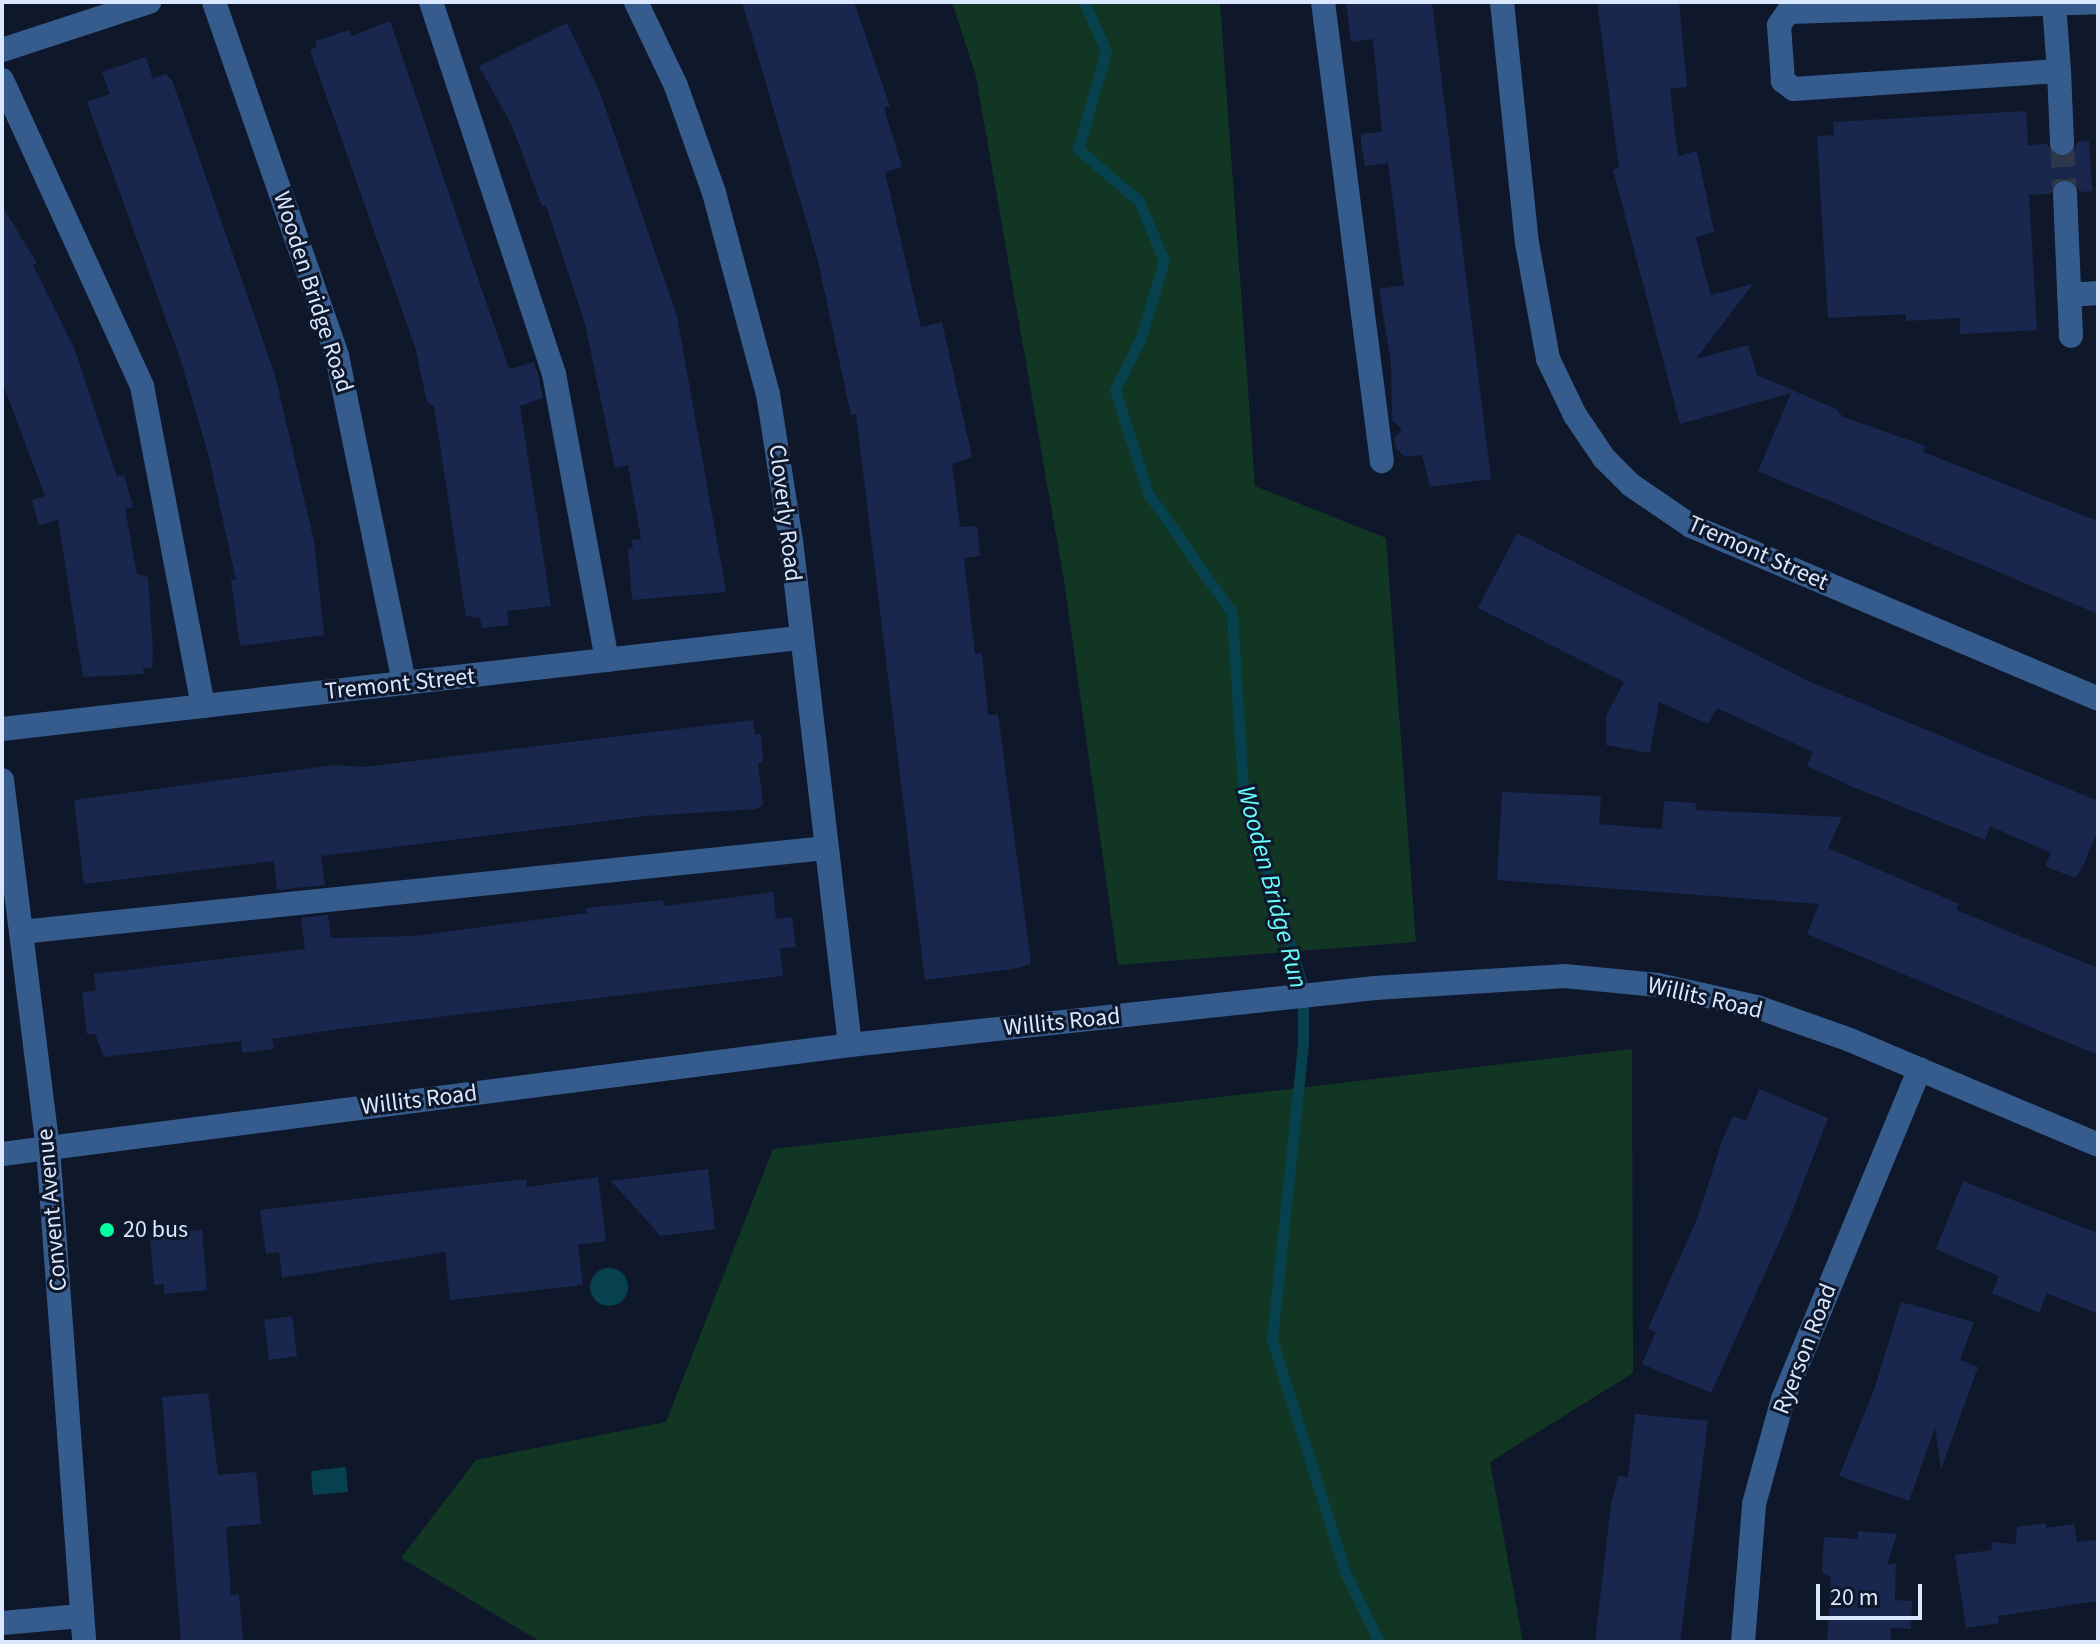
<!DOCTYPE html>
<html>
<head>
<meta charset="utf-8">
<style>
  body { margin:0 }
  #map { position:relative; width:2100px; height:1644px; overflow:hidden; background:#0f172b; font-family:"Source Sans 3",sans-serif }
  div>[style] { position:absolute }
  .green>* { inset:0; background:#113623 }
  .water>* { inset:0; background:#06414d }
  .round { border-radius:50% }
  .stream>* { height:11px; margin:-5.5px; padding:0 5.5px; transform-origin:5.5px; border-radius:5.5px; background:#06414d }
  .building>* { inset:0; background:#19274e }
  .minor-tunnel>* { height:24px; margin-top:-12px; transform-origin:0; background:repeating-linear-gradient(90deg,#2d364b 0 24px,transparent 0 36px) }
  .minor>* { height:24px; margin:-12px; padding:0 12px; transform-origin:12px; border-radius:12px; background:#365c8e }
  .dots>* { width:22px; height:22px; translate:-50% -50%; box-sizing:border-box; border:4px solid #0f172b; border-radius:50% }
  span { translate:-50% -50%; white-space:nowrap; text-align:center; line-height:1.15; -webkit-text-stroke:6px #0f172b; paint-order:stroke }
  .street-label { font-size:24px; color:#d9e7ff }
  .poi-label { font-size:24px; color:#d9e7ff }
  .left { translate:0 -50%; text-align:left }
  .water-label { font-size:26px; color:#67fffe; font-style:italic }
  .frame { position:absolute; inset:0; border:4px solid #d9e7ff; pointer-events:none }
  .scale { position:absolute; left:1816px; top:1584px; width:106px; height:36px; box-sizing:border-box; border:4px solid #d9e7ff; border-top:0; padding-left:10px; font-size:24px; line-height:28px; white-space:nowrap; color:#d9e7ff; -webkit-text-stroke:6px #0f172b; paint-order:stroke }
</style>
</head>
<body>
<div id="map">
  <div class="green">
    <i style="clip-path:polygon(952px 2px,1220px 2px,1255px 486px,1386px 538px,1416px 942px,1118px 965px,1064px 581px,976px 76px)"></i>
    <i style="clip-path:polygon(1632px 1049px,1633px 1373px,1490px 1462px,1523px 1642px,541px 1642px,401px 1558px,476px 1460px,666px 1422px,773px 1149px)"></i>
  </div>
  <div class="water">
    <i class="round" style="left:590px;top:1268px;width:38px;height:38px"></i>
    <i style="clip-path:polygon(346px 1467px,348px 1492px,313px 1495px,311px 1471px)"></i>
  </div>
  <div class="stream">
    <i style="left:1084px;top:2px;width:54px;rotate:65.8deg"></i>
    <i style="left:1106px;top:51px;width:102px;rotate:105.9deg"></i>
    <i style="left:1078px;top:149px;width:80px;rotate:40.4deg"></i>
    <i style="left:1139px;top:201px;width:65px;rotate:67.4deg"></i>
    <i style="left:1164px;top:261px;width:79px;rotate:106.8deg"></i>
    <i style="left:1141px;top:337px;width:59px;rotate:116.1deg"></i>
    <i style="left:1115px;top:390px;width:108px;rotate:72.2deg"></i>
    <i style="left:1148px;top:493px;width:146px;rotate:55deg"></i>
    <i style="left:1232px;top:613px;width:177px;rotate:86.4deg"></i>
    <i style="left:1243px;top:790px;width:207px;rotate:73.1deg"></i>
    <i style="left:1303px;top:988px;width:56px;rotate:90deg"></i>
    <i style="left:1303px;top:1044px;width:298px;rotate:96deg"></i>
    <i style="left:1272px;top:1340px;width:245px;rotate:72.5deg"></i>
    <i style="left:1346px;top:1574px;width:76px;rotate:64.1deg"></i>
  </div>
  <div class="building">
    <i style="clip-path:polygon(742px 2px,854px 2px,890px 106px,884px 108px,902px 167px,885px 172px,921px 327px,942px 322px,972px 457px,952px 464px,960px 527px,977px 526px,980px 556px,964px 558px,975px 654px,982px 653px,988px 715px,998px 714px,1031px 964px,1013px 969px,925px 980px,856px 414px,851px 415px,818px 261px)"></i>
    <i style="clip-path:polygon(1346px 2px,1432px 2px,1491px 479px,1430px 487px,1422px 455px,1406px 457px,1396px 449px,1394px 439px,1402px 429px,1392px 420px,1391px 362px,1379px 289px,1404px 285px,1388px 163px,1365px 166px,1361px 142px,1361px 134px,1382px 132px,1373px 39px,1351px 42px)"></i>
    <i style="clip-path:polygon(1597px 2px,1679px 2px,1687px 87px,1670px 89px,1678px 156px,1697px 151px,1714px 232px,1696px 237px,1703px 267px,1711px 295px,1753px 284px,1696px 359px,1748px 345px,1757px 375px,1836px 409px,1843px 417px,1926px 446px,1923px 452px,2098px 521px,2098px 614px,1758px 471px,1791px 393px,1680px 424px,1613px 170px,1619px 168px)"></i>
    <i style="clip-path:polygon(390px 21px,509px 369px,534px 362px,539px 378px,543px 398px,520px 406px,551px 606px,507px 611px,509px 625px,482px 628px,480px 618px,466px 616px,434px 406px,427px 402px,415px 347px,310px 50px,317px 47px,315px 41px,349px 30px,352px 36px)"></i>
    <i style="clip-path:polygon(567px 23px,599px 90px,677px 316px,726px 592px,632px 600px,628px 549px,633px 548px,631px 540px,641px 539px,628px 465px,615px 468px,585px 324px,546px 205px,542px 206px,512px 126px,479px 66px)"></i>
    <i style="clip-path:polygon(146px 57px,153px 79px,166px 74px,172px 80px,275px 375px,314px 541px,324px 635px,240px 646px,231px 580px,236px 580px,209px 457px,180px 358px,87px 102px,110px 94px,102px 72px)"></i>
    <i style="clip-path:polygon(2026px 111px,2028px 145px,2047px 144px,2054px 156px,2063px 158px,2075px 151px,2077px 142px,2089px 141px,2092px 191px,2080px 192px,2073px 180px,2064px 178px,2050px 194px,2029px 195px,2037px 330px,1960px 334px,1960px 318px,1906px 321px,1906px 314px,1828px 318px,1817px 136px,1834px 135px,1833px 122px)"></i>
    <i style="clip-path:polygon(2px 206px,37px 263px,33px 265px,75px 350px,117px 477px,124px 475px,133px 507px,125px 509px,137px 574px,148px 577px,153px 652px,152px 668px,143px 669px,144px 674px,83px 677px,58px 520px,39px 525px,32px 500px,45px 496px,2px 381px)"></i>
    <i style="clip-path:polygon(1517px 533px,1808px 681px,2098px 801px,2098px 830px,2083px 866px,2075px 878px,2045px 866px,2051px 853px,1990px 826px,1985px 840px,1855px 788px,1807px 766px,1813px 752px,1717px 708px,1708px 724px,1659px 702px,1650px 753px,1606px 745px,1606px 716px,1624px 682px,1478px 608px)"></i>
    <i style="clip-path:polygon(753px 720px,755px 735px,761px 734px,763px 763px,758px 763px,763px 804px,757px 809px,646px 816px,321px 856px,325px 885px,277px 890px,274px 861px,84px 884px,74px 800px,334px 765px,364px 767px)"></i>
    <i style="clip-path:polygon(1502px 792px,1601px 796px,1599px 824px,1662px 829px,1664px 801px,1696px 803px,1695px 810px,1842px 817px,1828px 848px,1959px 904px,1956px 910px,2098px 968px,2098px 1055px,1807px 934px,1819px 904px,1497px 880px)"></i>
    <i style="clip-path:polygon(773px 892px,776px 919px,792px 917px,796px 947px,780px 948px,783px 976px,339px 1029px,272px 1039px,274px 1049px,242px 1053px,241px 1041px,104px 1057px,95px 1034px,87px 1034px,82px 992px,96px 991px,94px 974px,305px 949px,301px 918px,328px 915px,331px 938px,415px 936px,587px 913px,586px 908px,663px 900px,664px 906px)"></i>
    <i style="clip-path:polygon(1759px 1089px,1828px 1118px,1789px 1220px,1711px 1393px,1642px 1364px,1656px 1332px,1648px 1329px,1697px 1219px,1722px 1141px,1733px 1116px,1746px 1121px)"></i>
    <i style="clip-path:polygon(708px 1169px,715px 1229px,661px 1236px,611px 1181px)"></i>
    <i style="clip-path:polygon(598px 1177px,606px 1241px,578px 1245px,583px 1285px,450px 1300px,445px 1252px,282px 1278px,279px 1252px,266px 1254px,260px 1210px,526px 1179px,527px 1187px)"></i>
    <i style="clip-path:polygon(1963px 1181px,2098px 1233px,2098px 1314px,2047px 1293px,2039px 1313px,1992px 1293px,1999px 1276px,1936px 1249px)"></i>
    <i style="clip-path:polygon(202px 1230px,207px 1290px,164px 1294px,164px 1284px,154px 1285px,150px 1235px)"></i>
    <i style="clip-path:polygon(1901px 1302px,1974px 1322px,1960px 1360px,1978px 1367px,1941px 1469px,1935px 1427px,1909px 1501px,1839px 1476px,1874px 1390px)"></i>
    <i style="clip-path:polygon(292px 1316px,297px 1356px,269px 1360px,264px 1320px)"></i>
    <i style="clip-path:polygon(208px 1393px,218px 1475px,256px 1472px,261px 1524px,226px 1527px,231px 1595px,239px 1594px,243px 1642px,181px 1642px,162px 1397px)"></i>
    <i style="clip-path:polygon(1635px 1414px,1708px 1421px,1680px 1642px,1595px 1642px,1611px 1505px,1618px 1476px,1628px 1477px)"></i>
    <i style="clip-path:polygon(2046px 1523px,2046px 1528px,2074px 1524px,2077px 1542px,2098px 1540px,2098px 1601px,1998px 1616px,1999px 1623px,1966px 1628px,1955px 1555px,1992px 1550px,1991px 1542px,2016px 1544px,2017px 1527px)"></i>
    <i style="clip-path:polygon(1858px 1531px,1897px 1534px,1887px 1565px,1896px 1563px,1895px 1600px,1912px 1601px,1911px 1629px,1891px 1628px,1890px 1642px,1827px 1642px,1831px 1578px,1822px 1572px,1824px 1537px,1858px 1539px)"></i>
  </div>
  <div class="minor-tunnel">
    <i style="left:2062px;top:143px;width:50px;rotate:86.6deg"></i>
  </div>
  <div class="minor">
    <i style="left:214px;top:2px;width:375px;rotate:70.8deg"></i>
    <i style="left:337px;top:356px;width:334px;rotate:78.4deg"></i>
    <i style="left:431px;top:2px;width:392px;rotate:71.7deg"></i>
    <i style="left:554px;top:374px;width:291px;rotate:79.5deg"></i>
    <i style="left:636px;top:2px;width:93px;rotate:64.5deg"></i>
    <i style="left:676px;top:86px;width:114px;rotate:70.4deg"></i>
    <i style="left:714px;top:193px;width:208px;rotate:75deg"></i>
    <i style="left:768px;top:394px;width:149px;rotate:81.1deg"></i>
    <i style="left:791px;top:541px;width:507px;rotate:83.32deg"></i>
    <i style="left:1323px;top:2px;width:463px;rotate:82.7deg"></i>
    <i style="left:1502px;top:2px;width:242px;rotate:84.1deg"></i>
    <i style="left:1527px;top:243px;width:118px;rotate:79.7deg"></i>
    <i style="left:1548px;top:359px;width:62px;rotate:64.3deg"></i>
    <i style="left:1575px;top:415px;width:52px;rotate:56deg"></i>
    <i style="left:1604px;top:458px;width:38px;rotate:45deg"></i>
    <i style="left:1631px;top:485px;width:73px;rotate:34.3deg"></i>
    <i style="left:1691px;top:526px;width:442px;rotate:23deg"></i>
    <i style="left:2054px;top:4px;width:67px;rotate:85.7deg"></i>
    <i style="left:2059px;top:71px;width:266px;rotate:176.1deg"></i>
    <i style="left:1794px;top:89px;width:14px;rotate:-144deg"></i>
    <i style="left:1783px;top:81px;width:56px;rotate:-94.1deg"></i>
    <i style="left:1779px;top:25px;width:16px;rotate:-55deg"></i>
    <i style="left:1788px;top:12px;width:310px;rotate:-1.8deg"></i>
    <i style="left:2px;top:50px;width:155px;rotate:-18.1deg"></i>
    <i style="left:2059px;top:71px;width:72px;rotate:87.6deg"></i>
    <i style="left:2px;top:80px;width:337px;rotate:65.4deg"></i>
    <i style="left:142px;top:386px;width:326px;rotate:79.2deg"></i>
    <i style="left:2065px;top:193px;width:143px;rotate:87.6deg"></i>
    <i style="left:2069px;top:295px;width:29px;rotate:-4deg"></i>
    <i style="left:2px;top:729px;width:801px;rotate:-6.52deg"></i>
    <i style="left:2px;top:780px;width:371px;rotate:82.9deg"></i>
    <i style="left:48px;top:1148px;width:495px;rotate:85.8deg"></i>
    <i style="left:21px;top:932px;width:808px;rotate:-5.96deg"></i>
    <i style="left:2px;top:1154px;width:855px;rotate:-7.32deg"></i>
    <i style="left:850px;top:1045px;width:528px;rotate:-6.2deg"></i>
    <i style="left:1375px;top:988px;width:189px;rotate:-3.6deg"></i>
    <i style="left:1564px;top:976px;width:94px;rotate:5.5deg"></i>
    <i style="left:1658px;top:985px;width:101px;rotate:12.5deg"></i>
    <i style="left:1757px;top:1007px;width:99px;rotate:19.5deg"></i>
    <i style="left:1850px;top:1040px;width:269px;rotate:22.9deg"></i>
    <i style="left:2px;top:1623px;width:79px;rotate:-5.1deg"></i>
    <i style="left:1743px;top:1642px;width:138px;rotate:-85.4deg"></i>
    <i style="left:1754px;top:1504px;width:109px;rotate:-74.6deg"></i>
    <i style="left:1783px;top:1399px;width:357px;rotate:-67.5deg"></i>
  </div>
  <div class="dots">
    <i style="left:107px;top:1230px;background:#05ffa3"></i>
  </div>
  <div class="street-label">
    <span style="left:313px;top:292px;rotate:72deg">Wooden Bridge Road</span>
    <span style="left:785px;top:513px;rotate:83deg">Cloverly Road</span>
    <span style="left:1758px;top:553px;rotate:24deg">Tremont Street</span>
    <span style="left:400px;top:684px;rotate:-6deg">Tremont Street</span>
    <span style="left:1705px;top:998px;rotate:13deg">Willits Road</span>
    <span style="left:1062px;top:1022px;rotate:-6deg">Willits Road</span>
    <span style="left:419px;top:1100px;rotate:-7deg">Willits Road</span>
    <span style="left:52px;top:1210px;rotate:-95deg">Convent Avenue</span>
    <span style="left:1805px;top:1349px;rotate:-69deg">Ryerson Road</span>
  </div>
  <div class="poi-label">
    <span class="left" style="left:123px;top:1230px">20 bus</span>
  </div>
  <div class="water-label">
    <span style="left:1272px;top:887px;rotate:75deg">Wooden Bridge Run</span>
  </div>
  <div class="frame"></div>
  <div class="scale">20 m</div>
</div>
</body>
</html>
